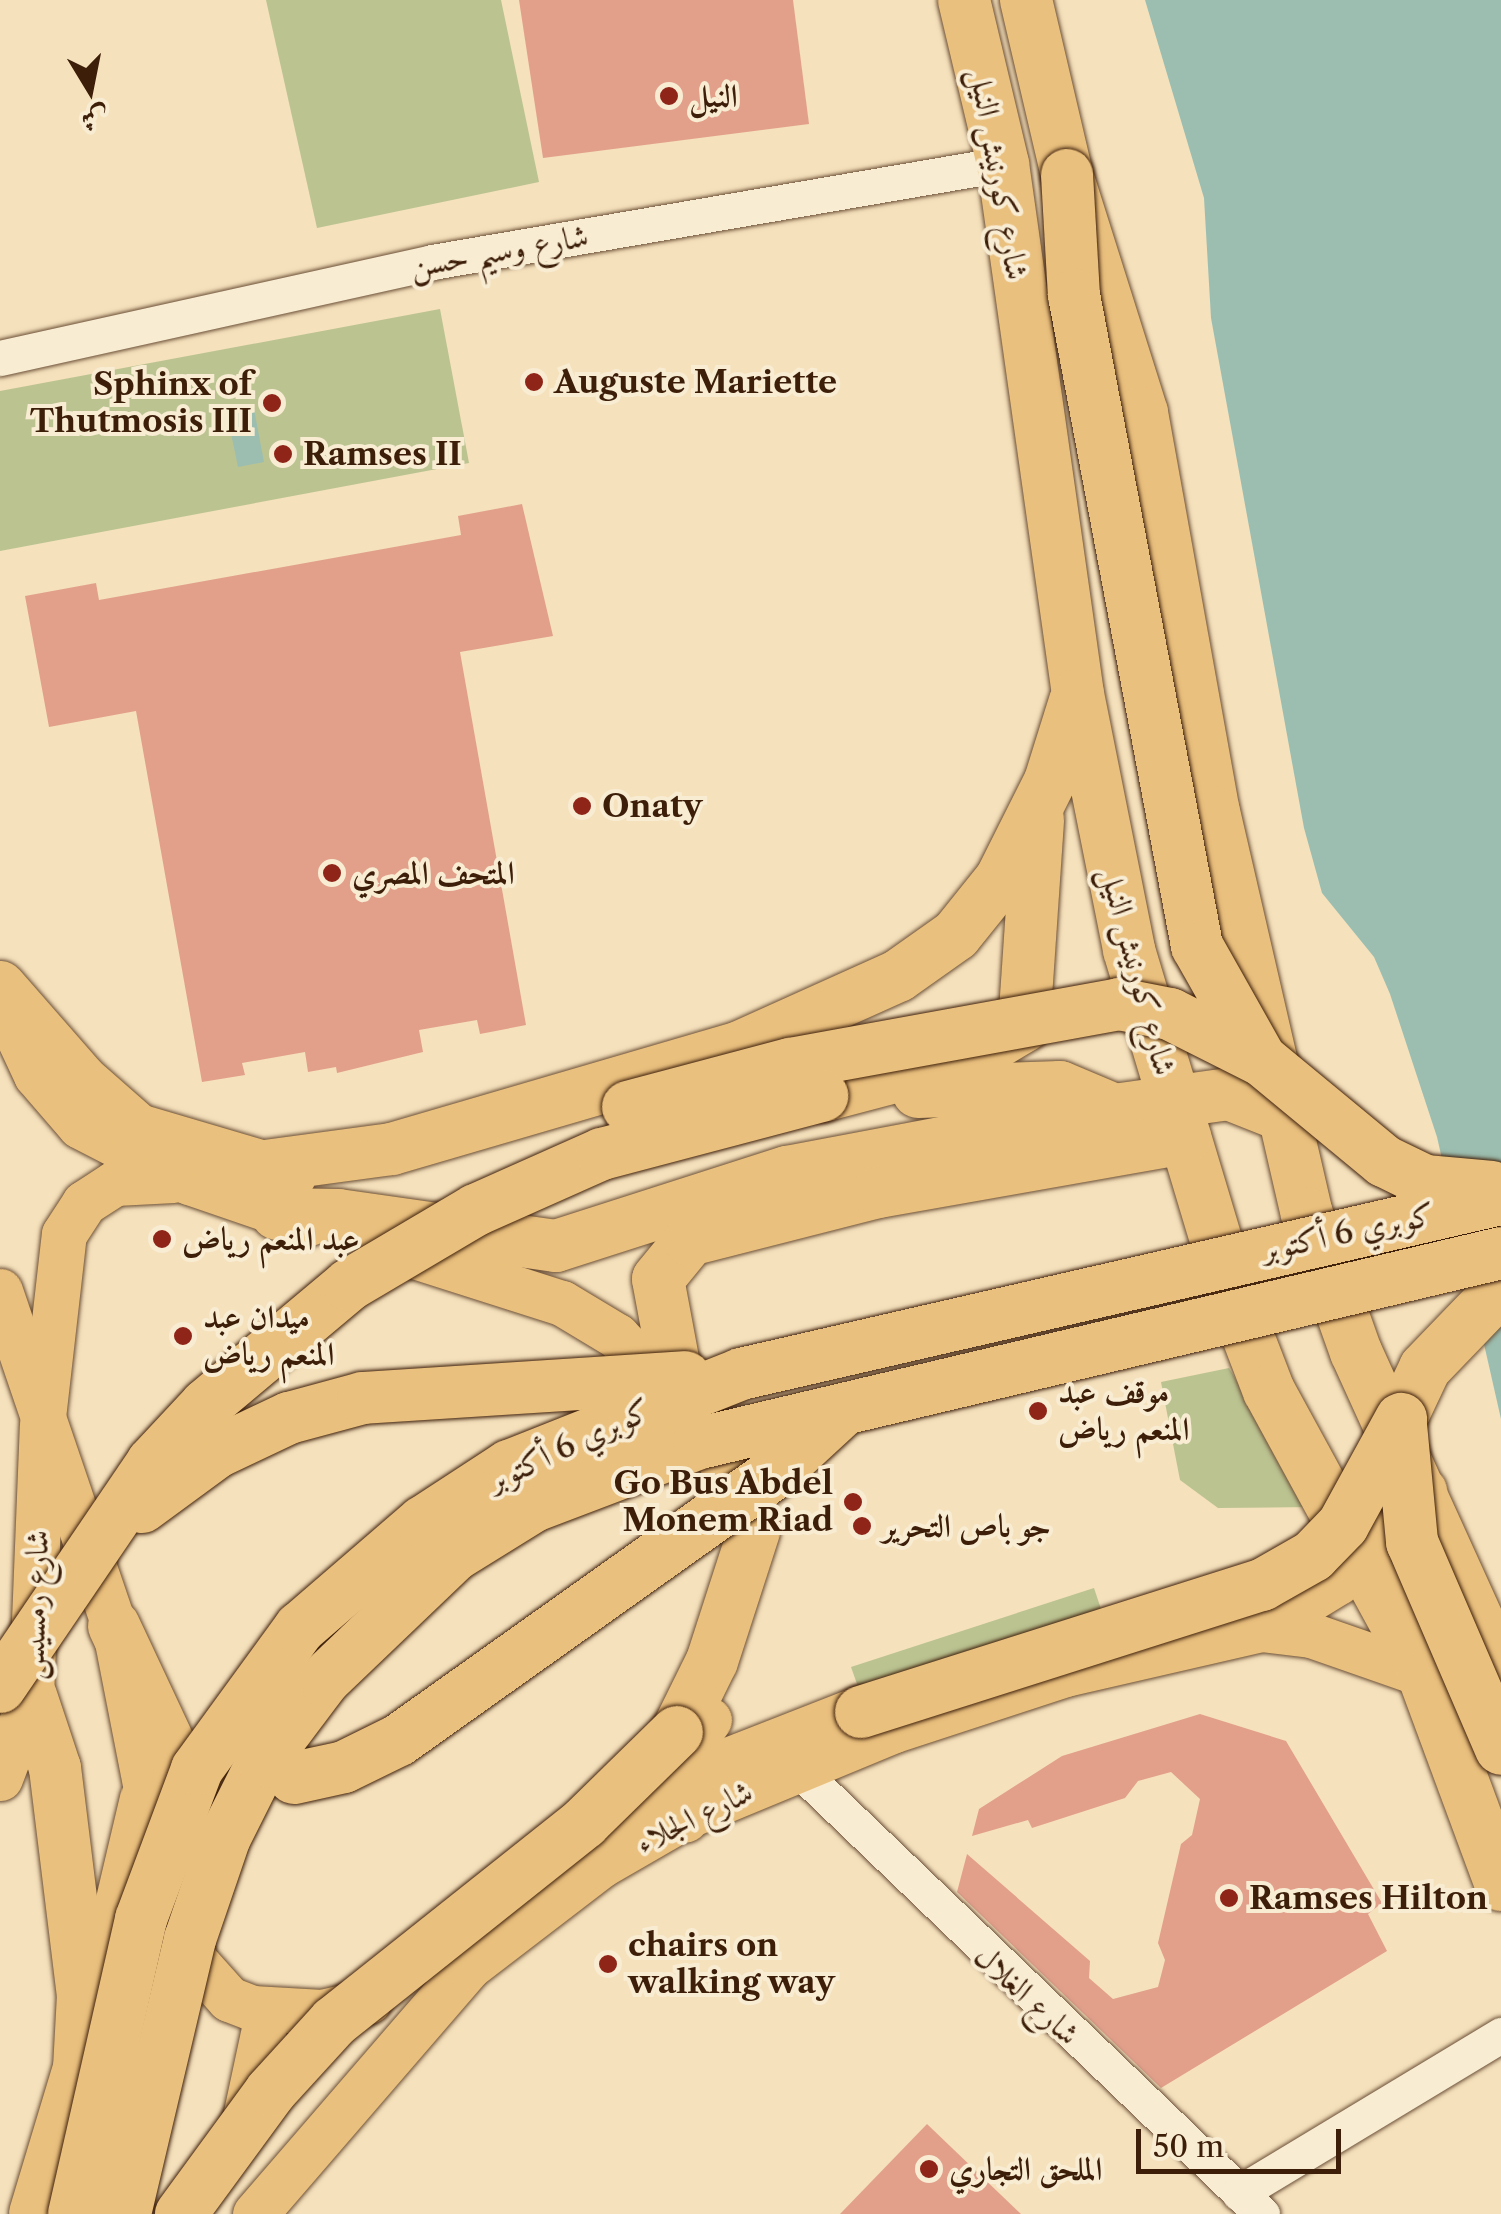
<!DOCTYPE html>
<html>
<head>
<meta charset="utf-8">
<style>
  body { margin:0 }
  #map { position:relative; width:1501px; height:2214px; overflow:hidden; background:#f5e1bc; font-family:"Libre Caslon Text",Amiri,serif }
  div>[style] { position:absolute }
  .green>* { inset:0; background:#bbc391 }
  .water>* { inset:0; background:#9cbeb0 }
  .building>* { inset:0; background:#e2a08b }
  .roads { filter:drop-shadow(0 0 2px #6b4f36) drop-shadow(0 0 2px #6b4f36) }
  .minor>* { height:35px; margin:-17.5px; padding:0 17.5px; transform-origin:17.5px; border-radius:17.5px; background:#f8ecd3 }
  .major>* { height:45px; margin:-22.5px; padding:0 22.5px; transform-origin:22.5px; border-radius:22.5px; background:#eac07e }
  .highway>* { height:52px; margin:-26px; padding:0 26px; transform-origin:26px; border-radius:26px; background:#eac07e }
  .bridges { filter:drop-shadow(0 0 2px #3d1e09) drop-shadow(0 0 2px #3d1e09) }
  .highway-bridge>* { height:52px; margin:-26px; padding:0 26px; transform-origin:26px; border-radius:26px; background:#eac07e }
  .dots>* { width:28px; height:28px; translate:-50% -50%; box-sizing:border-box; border:5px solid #f8ecd3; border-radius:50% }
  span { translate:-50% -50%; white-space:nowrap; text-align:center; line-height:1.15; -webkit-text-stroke:8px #f8ecd3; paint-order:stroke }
  .poi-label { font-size:32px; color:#3d1e09; font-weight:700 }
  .left { translate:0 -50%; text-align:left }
  .right { translate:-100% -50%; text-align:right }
  .street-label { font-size:32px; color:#3d1e09 }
  .north { position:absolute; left:40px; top:40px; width:100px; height:100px; -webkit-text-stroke:8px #f8ecd3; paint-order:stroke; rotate:170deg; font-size:28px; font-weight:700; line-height:40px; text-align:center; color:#3d1e09 }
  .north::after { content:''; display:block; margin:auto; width:35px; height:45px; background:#3d1e09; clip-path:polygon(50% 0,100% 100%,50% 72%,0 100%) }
  .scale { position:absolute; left:1136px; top:2129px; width:205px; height:45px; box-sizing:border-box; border:5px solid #3d1e09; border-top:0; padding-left:12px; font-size:30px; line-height:35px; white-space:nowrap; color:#3d1e09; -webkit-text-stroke:8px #f8ecd3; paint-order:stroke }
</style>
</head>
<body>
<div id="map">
  <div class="green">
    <i style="clip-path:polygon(266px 0,501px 0,539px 182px,317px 228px)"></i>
    <i style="clip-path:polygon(440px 309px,469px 463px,0 551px,0 391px)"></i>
    <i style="clip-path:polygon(1229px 1368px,1312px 1507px,1218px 1508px,1180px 1480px,1161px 1382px)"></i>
    <i style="clip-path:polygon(1094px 1588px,1105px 1621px,863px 1701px,851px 1667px)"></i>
  </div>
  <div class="water">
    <i style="clip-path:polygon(1145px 0,1501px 0,1501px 1419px,1437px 1137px,1390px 994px,1374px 957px,1322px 893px,1304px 828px,1211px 318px,1204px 198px)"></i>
    <i style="clip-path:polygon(253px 404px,264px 462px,238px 467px,226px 409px)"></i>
  </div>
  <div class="building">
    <i style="clip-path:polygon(519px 0,793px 0,809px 124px,543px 158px)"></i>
    <i style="clip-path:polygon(522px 504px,553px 636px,460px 652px,526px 1025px,480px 1034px,477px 1020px,419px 1030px,423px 1052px,337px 1073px,336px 1067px,308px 1072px,305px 1052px,242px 1063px,245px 1075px,202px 1082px,136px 711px,49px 727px,25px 596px,96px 583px,99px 600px,461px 535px,458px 516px)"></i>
    <i style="clip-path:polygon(1200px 1714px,1286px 1741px,1382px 1903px,1368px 1914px,1387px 1951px,1161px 2088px,957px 1892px,967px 1854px,1090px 1961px,1089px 1978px,1113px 1999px,1158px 1987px,1165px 1960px,1158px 1943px,1181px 1844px,1192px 1835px,1200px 1799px,1171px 1772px,1138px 1781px,1125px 1798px,1032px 1828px,1028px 1820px,972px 1836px,979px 1809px,1062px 1756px)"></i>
    <i style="clip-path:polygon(927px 2124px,1021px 2214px,840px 2214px)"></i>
  </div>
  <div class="roads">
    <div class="minor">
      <i style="left:0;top:358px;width:443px;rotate:-12.5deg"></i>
      <i style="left:432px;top:262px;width:579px;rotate:-9.74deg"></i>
      <i style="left:798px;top:1769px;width:643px;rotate:43.8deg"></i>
      <i style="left:1239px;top:2193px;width:306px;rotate:-31.1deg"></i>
    </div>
    <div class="major">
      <i style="left:1px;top:1000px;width:83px;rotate:65deg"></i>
      <i style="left:36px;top:1075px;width:67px;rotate:49.2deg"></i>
      <i style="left:80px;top:1126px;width:123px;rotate:27.2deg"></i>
      <i style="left:189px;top:1182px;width:127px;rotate:18.9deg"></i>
      <i style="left:380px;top:1245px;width:191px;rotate:17.7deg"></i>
      <i style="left:562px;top:1303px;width:64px;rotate:31deg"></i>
      <i style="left:617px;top:1336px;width:130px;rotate:46.9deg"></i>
      <i style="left:706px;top:1431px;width:110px;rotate:64.6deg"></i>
      <i style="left:0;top:1291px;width:354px;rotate:71.2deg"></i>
      <i style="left:114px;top:1626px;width:213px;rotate:78.9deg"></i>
      <i style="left:155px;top:1835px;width:132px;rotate:72.4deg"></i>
      <i style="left:195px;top:1961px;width:51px;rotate:48.2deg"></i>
      <i style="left:229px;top:1999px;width:25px;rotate:21deg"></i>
      <i style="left:252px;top:2008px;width:70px;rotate:3.3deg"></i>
      <i style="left:322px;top:2012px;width:48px;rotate:-13.2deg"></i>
      <i style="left:1261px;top:1629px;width:50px;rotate:6.8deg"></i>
      <i style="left:1311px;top:1635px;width:119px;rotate:19.2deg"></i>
      <i style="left:0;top:1778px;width:88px;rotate:-69.3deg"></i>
      <i style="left:31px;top:1696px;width:270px;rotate:-87.7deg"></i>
      <i style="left:42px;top:1426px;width:193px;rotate:-83.5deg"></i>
      <i style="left:64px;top:1234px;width:37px;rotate:-57deg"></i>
      <i style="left:84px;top:1203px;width:37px;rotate:-33deg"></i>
      <i style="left:115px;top:1183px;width:58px;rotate:-3deg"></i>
      <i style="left:616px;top:1845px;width:156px;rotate:-53.4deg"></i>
      <i style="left:90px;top:2018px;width:226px;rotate:-76.7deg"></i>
      <i style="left:244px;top:2122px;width:115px;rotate:-77.9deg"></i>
      <i style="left:255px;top:2214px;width:326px;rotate:-49.2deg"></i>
      <i style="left:468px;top:1967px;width:168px;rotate:-37.5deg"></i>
      <i style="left:601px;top:1865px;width:96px;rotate:-30deg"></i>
      <i style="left:684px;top:1817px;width:227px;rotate:-22.5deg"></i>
      <i style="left:894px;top:1730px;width:180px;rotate:-18.1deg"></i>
      <i style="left:1065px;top:1674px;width:201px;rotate:-12.9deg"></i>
      <i style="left:1261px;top:1629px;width:90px;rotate:-31.4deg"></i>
      <i style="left:1338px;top:1582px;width:126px;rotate:-46.9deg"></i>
    </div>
    <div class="highway">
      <i style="left:964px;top:0;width:169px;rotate:76.6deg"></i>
      <i style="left:1003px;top:164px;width:535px;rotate:81.95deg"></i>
      <i style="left:1078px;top:694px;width:261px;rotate:78.7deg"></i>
      <i style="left:1129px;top:950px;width:365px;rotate:73.3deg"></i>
      <i style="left:1234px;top:1300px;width:97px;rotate:69deg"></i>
      <i style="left:1269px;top:1391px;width:322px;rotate:61.4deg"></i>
      <i style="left:1423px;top:1674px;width:225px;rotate:69.7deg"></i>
      <i style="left:1026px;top:0;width:180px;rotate:76.8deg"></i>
      <i style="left:1067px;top:175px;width:250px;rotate:72.5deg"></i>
      <i style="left:1142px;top:413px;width:405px;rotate:79.8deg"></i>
      <i style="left:1214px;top:812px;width:413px;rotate:77deg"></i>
      <i style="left:1307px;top:1214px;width:146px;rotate:70.5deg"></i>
      <i style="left:1356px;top:1352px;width:350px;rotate:65.6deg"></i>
      <i style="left:0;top:987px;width:123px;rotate:48.9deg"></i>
      <i style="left:81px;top:1080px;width:76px;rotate:41.3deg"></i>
      <i style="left:138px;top:1130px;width:159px;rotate:16.4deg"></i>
      <i style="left:918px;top:1092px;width:142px;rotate:-2deg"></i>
      <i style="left:1060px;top:1087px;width:54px;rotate:22.8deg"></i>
      <i style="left:822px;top:1096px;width:157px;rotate:-14.7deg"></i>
      <i style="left:974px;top:1056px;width:58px;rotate:-31deg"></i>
      <i style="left:1024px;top:1026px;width:207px;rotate:-86.1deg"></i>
      <i style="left:258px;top:1167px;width:135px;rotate:-7.7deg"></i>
      <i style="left:392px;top:1149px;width:363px;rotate:-16.3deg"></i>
      <i style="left:740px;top:1047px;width:173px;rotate:-24.2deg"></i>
      <i style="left:898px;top:976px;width:71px;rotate:-35.3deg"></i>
      <i style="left:956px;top:935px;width:72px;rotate:-51.2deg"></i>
      <i style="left:1001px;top:879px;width:110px;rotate:-63.4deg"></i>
      <i style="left:1050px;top:781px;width:84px;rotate:-72.6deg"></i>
      <i style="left:277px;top:1214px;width:61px;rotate:0.9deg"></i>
      <i style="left:338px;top:1215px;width:220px;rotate:8.1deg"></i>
      <i style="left:556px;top:1246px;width:243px;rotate:-17.8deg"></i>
      <i style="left:787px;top:1172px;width:333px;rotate:-10.7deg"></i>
      <i style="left:1114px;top:1110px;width:116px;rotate:-7.9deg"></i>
      <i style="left:1229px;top:1094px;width:57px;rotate:21.6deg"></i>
      <i style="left:681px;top:1402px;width:125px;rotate:-100.6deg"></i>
      <i style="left:658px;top:1279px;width:50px;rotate:-50.6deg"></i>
      <i style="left:690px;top:1240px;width:195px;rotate:-14.3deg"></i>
      <i style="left:879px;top:1192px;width:311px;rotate:-10deg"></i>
      <i style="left:1401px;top:1419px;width:56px;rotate:-64.8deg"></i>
      <i style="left:1425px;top:1368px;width:110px;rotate:-46.1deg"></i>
      <i style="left:114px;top:1626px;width:141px;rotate:64.9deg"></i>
      <i style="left:174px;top:1754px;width:28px;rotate:41deg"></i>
      <i style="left:195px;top:1772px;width:44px;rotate:13.1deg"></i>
      <i style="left:31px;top:1696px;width:76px;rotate:71.6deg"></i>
      <i style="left:55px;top:1768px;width:229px;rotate:83deg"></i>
      <i style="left:83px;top:1995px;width:73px;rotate:93.1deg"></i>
      <i style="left:79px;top:2068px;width:152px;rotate:106.8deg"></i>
      <i style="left:677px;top:1732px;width:79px;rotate:-63.8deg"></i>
      <i style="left:712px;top:1661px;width:137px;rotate:-72.1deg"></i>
      <i style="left:684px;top:1817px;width:67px;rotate:-51.1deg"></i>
      <i style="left:726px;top:1765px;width:145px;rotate:-21.4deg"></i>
    </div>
  </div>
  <div class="bridges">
    <div class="highway-bridge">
      <i style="left:1067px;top:175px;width:120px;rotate:86.7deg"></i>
      <i style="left:1074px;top:295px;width:663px;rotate:79.3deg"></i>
      <i style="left:1197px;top:946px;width:126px;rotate:60.6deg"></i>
      <i style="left:628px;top:1107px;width:168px;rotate:-14.9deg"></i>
      <i style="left:790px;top:1064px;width:334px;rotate:-10.3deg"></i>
      <i style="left:1119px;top:1004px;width:52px;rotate:11.1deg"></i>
      <i style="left:1170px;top:1014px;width:104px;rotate:26.8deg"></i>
      <i style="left:1263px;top:1061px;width:157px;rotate:39.6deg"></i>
      <i style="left:1384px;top:1161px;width:46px;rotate:26deg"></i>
      <i style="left:1425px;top:1181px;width:67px;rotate:5.1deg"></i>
      <i style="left:1401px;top:1425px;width:118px;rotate:84.6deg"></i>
      <i style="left:1412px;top:1542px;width:225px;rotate:66.7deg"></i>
      <i style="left:142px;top:1507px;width:93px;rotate:-36.3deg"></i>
      <i style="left:217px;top:1452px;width:80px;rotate:-25.3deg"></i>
      <i style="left:289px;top:1418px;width:77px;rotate:-15.1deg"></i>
      <i style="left:363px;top:1398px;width:323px;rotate:-3.7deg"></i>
      <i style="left:0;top:1687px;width:271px;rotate:-55.8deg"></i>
      <i style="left:152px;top:1463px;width:79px;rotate:-47deg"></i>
      <i style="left:206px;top:1405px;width:187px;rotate:-40deg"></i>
      <i style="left:349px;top:1285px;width:147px;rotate:-30.6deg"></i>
      <i style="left:476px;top:1210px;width:138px;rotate:-24deg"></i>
      <i style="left:602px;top:1154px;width:228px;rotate:-14.8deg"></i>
      <i style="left:861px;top:1712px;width:421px;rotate:-17.6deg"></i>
      <i style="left:1262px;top:1585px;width:59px;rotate:-29.6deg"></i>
      <i style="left:1313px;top:1556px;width:43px;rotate:-45.9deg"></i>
      <i style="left:1343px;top:1525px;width:121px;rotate:-61.3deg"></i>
      <i style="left:294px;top:1778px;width:51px;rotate:-12.4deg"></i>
      <i style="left:344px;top:1767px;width:61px;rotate:-26.1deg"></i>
      <i style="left:399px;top:1740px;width:464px;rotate:-35.4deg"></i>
      <i style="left:777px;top:1471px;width:87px;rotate:-42.7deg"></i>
      <i style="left:74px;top:2214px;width:303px;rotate:-77.2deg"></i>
      <i style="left:141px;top:1919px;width:160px;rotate:-69.5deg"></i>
      <i style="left:197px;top:1769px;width:175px;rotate:-53.9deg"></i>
      <i style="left:300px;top:1628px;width:162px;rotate:-40.8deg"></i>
      <i style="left:423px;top:1522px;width:103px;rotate:-33.1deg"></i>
      <i style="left:509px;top:1466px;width:250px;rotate:-21.6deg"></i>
      <i style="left:741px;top:1374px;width:780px;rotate:-12.97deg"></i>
      <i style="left:125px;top:2214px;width:283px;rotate:-76.7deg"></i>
      <i style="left:190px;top:1939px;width:108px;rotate:-71.1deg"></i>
      <i style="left:225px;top:1837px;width:85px;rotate:-63.4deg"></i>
      <i style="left:263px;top:1761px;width:101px;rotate:-53deg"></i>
      <i style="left:324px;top:1680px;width:181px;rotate:-43.7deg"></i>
      <i style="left:455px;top:1555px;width:93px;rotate:-31.8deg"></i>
      <i style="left:534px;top:1506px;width:178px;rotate:-20.8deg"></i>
      <i style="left:700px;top:1443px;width:823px;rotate:-13.34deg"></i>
      <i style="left:181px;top:2214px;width:152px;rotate:-53.8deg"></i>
      <i style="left:271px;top:2091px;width:93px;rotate:-47.6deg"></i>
      <i style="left:334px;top:2022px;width:320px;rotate:-38.5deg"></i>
      <i style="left:584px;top:1823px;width:130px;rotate:-44.4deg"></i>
    </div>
  </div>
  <div class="dots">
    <i style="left:669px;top:96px;background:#8f2418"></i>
    <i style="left:534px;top:382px;background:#8f2418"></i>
    <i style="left:272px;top:403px;background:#8f2418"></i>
    <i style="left:283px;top:454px;background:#8f2418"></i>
    <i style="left:582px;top:806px;background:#8f2418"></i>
    <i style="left:332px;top:873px;background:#8f2418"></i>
    <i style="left:162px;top:1239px;background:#8f2418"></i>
    <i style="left:183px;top:1336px;background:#8f2418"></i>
    <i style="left:1038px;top:1411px;background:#8f2418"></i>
    <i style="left:853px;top:1502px;background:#8f2418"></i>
    <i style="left:862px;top:1526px;background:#8f2418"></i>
    <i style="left:1229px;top:1898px;background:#8f2418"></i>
    <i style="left:608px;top:1964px;background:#8f2418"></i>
    <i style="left:929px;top:2169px;background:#8f2418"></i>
  </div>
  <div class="poi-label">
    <span class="left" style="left:689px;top:96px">النيل</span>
    <span class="left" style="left:554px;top:382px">Auguste Mariette</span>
    <span class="right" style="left:252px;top:403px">Sphinx of<br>Thutmosis III</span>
    <span class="left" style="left:303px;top:454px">Ramses II</span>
    <span class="left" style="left:602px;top:806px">Onaty</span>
    <span class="left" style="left:352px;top:873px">المتحف المصري</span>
    <span class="left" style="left:182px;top:1239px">عبد المنعم رياض</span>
    <span class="left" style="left:203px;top:1336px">ميدان عبد<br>المنعم رياض</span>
    <span class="left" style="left:1058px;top:1411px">موقف عبد<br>المنعم رياض</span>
    <span class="right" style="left:833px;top:1502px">Go Bus Abdel<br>Monem Riad</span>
    <span class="left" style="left:882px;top:1526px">جو باص التحرير</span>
    <span class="left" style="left:1249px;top:1898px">Ramses Hilton</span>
    <span class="left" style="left:628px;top:1964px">chairs on<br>walking way</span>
    <span class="left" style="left:949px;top:2169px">الملحق التجاري</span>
  </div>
  <div class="street-label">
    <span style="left:999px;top:174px;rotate:80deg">شارع كورنيش النيل</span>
    <span style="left:499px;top:251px;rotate:-10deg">شارع وسيم حسن</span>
    <span style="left:1138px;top:971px;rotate:75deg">شارع كورنيش النيل</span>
    <span style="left:1348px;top:1232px;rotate:-12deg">كوبري 6 أكتوبر</span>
    <span style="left:569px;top:1445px;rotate:-25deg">كوبري 6 أكتوبر</span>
    <span style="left:35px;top:1605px;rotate:-88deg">شارع رمسيس</span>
    <span style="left:694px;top:1817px;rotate:-26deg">شارع الجلاء</span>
    <span style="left:1027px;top:1995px;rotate:43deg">شارع الغلال</span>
  </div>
  <div class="north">ش</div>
  <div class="scale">50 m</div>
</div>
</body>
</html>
